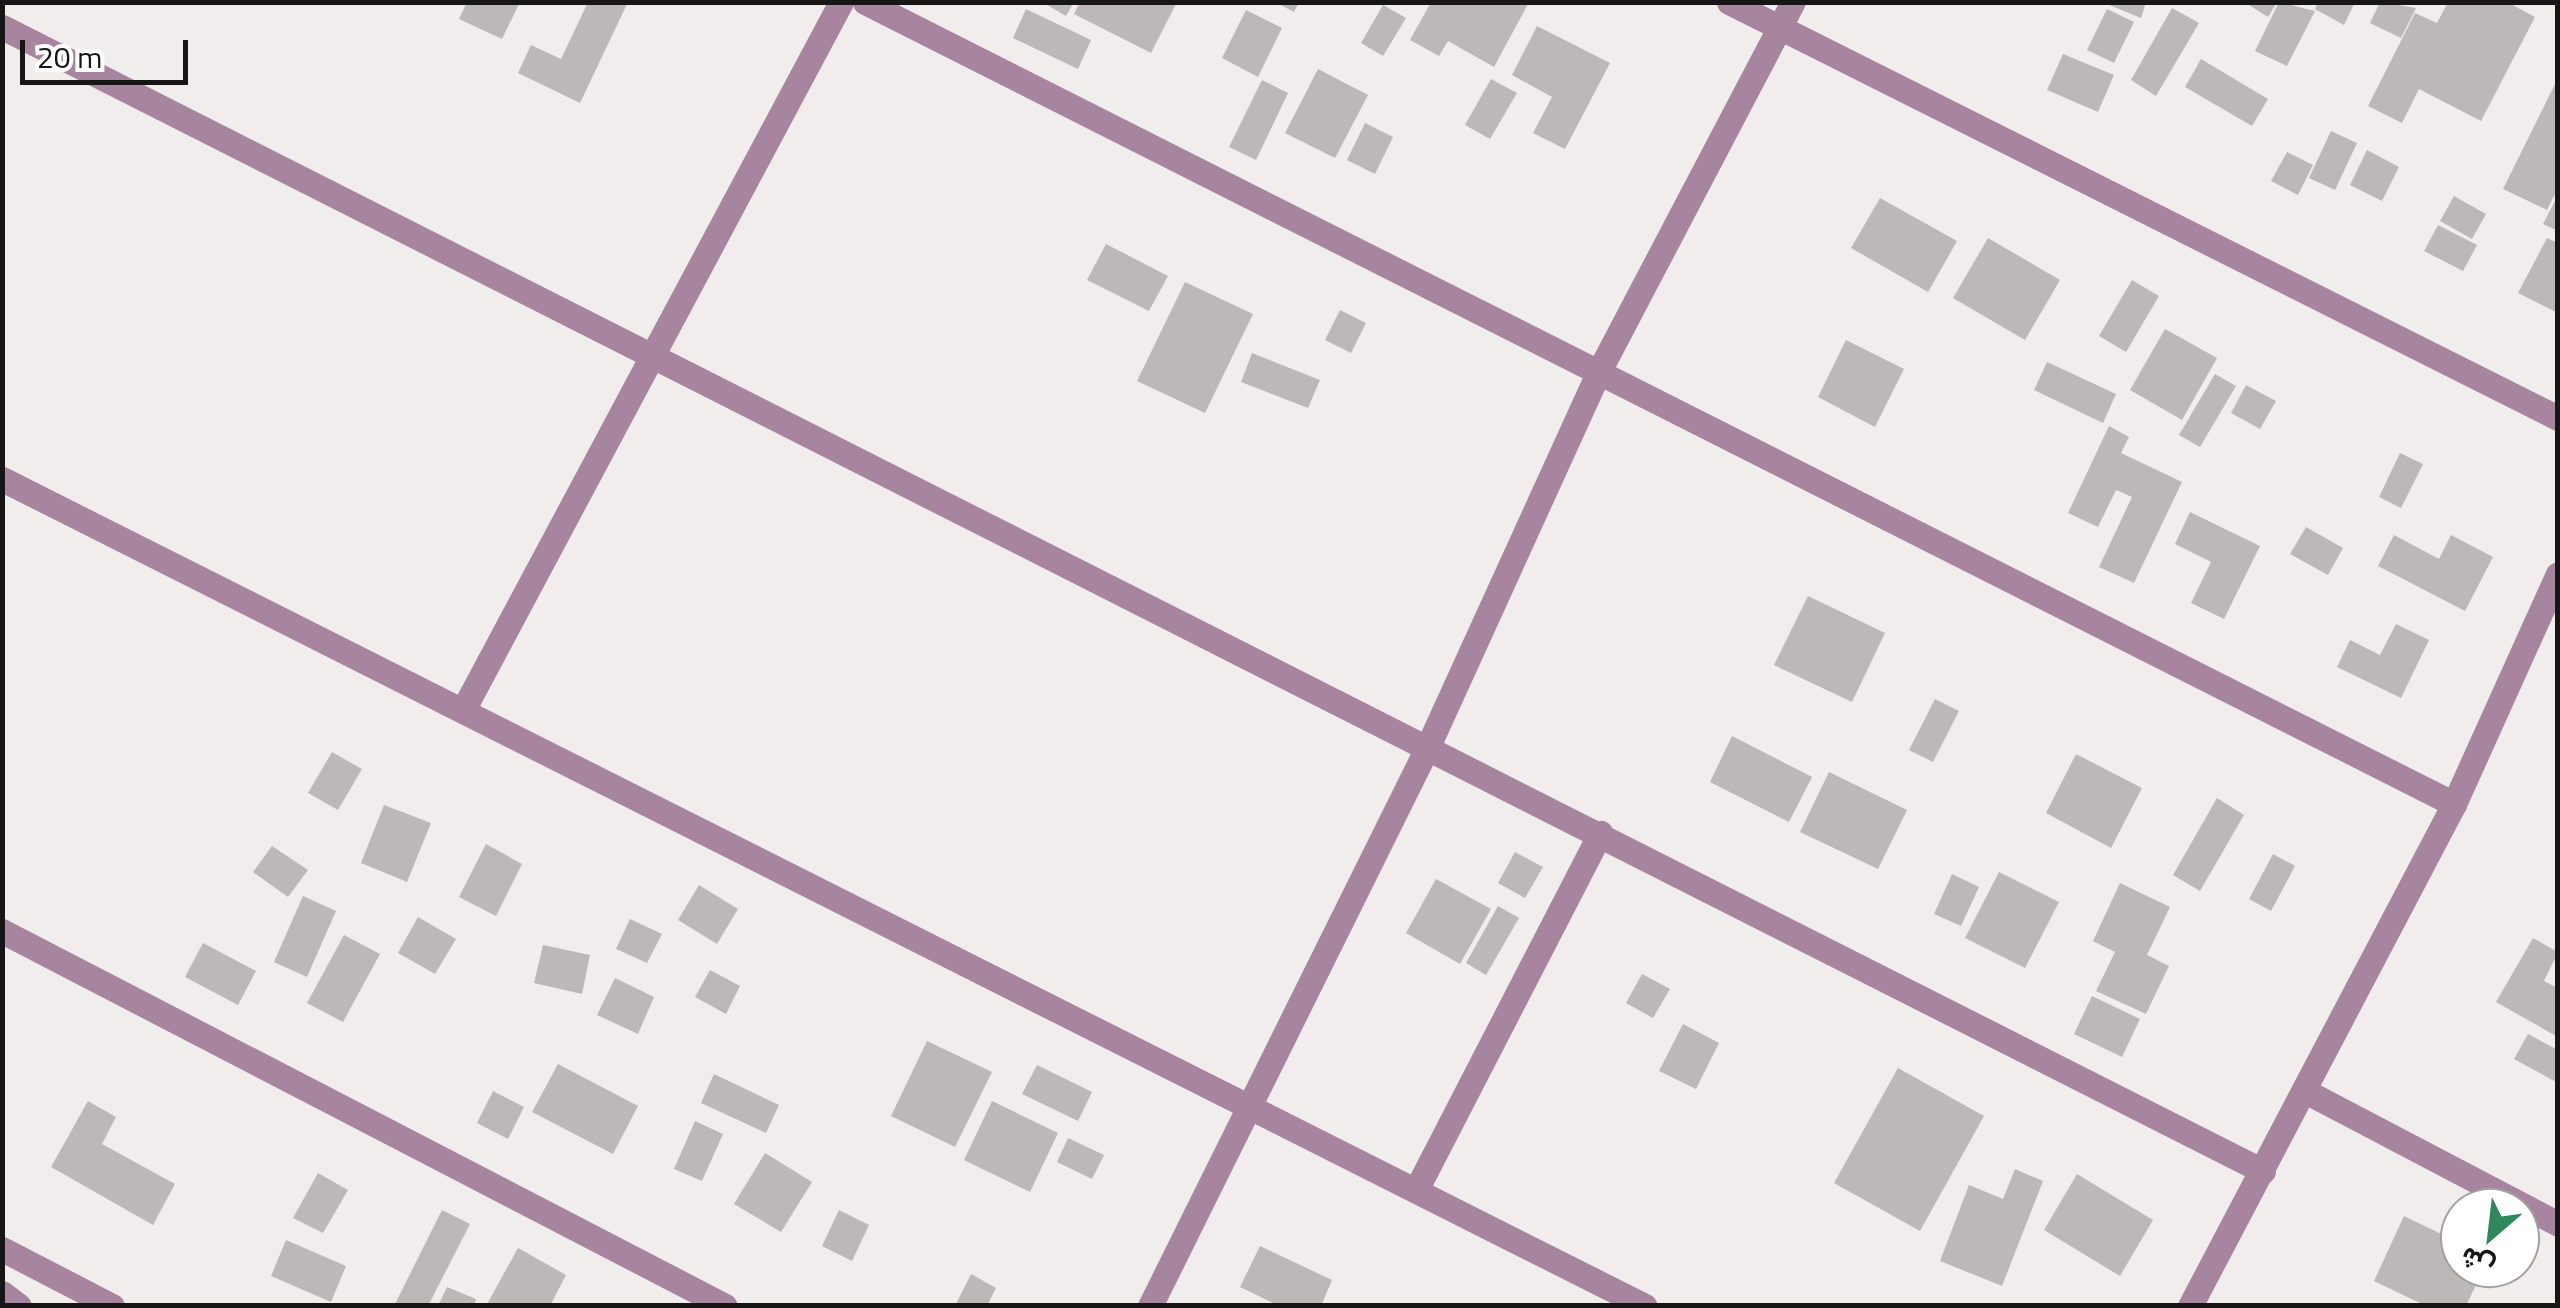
<!DOCTYPE html>
<html>
<head>
<meta charset="utf-8">
<style>
  body { margin:0 }
  #map { position:relative; width:2560px; height:1308px; overflow:hidden; background:#f2eded; font-family:"Titillium Web",Vazirmatn,sans-serif }
  div>[style] { position:absolute }
  .building>* { inset:0; background:#bcb8b7 }
  .minor>* { height:25px; margin:-12.5px; padding:0 12.5px; transform-origin:12.5px; border-radius:12.5px; background:#a8859f }
  span { translate:-50% -50%; white-space:nowrap; text-align:center; line-height:1.15; -webkit-text-stroke:10px #fff; paint-order:stroke }
  .frame { position:absolute; inset:0; border:5px solid #171516; pointer-events:none }
  .north { position:absolute; left:2440px; top:1188px; width:100px; height:100px; box-sizing:border-box; background:#fff; border:2px solid #a2a1a2; border-radius:50%; rotate:208deg; font-size:28px; font-weight:700; line-height:40px; text-align:center; color:#171516 }
  .north::after { content:''; display:block; margin:auto; width:35px; height:45px; background:#30875b; clip-path:polygon(50% 0,100% 100%,50% 72%,0 100%) }
  .scale { position:absolute; left:20px; top:40px; width:168px; height:45px; box-sizing:border-box; border:5px solid #171516; border-top:0; padding-left:12px; font-size:30px; line-height:35px; white-space:nowrap; color:#171516; -webkit-text-stroke:8px #fff; paint-order:stroke }
</style>
</head>
<body>
<div id="map">
  <div class="building">
    <i style="clip-path:polygon(467px 2px,520px 2px,502px 39px,459px 19px)"></i>
    <i style="clip-path:polygon(588px 2px,628px 2px,580px 103px,518px 73px,531px 45px,561px 59px)"></i>
    <i style="clip-path:polygon(1042px 2px,1074px 2px,1066px 16px)"></i>
    <i style="clip-path:polygon(1080px 2px,1177px 2px,1151px 53px,1074px 14px)"></i>
    <i style="clip-path:polygon(1275px 2px,1299px 2px,1294px 12px)"></i>
    <i style="clip-path:polygon(1431px 2px,1525px 2px,1528px 4px,1494px 67px,1448px 41px,1439px 56px,1410px 40px)"></i>
    <i style="clip-path:polygon(2102px 2px,2146px 2px,2141px 18px)"></i>
    <i style="clip-path:polygon(2244px 2px,2277px 2px,2268px 17px)"></i>
    <i style="clip-path:polygon(2279px 2px,2315px 11px,2287px 66px,2255px 51px)"></i>
    <i style="clip-path:polygon(2318px 2px,2355px 2px,2344px 25px,2315px 9px)"></i>
    <i style="clip-path:polygon(2380px 2px,2416px 8px,2401px 38px,2370px 23px)"></i>
    <i style="clip-path:polygon(2448px 2px,2507px 2px,2535px 17px,2481px 121px,2419px 89px,2402px 123px,2368px 106px,2415px 13px,2437px 23px)"></i>
    <i style="clip-path:polygon(1383px 5px,1406px 18px,1383px 56px,1361px 43px)"></i>
    <i style="clip-path:polygon(2172px 8px,2199px 23px,2156px 96px,2131px 80px)"></i>
    <i style="clip-path:polygon(1026px 9px,1091px 40px,1078px 69px,1013px 38px)"></i>
    <i style="clip-path:polygon(2107px 9px,2134px 22px,2114px 63px,2087px 50px)"></i>
    <i style="clip-path:polygon(1246px 10px,1282px 28px,1258px 77px,1222px 58px)"></i>
    <i style="clip-path:polygon(1537px 26px,1610px 63px,1565px 149px,1533px 133px,1552px 97px,1512px 75px)"></i>
    <i style="clip-path:polygon(2063px 54px,2114px 75px,2098px 112px,2047px 90px)"></i>
    <i style="clip-path:polygon(2201px 59px,2268px 99px,2252px 126px,2185px 87px)"></i>
    <i style="clip-path:polygon(1318px 69px,1368px 95px,1335px 158px,1285px 133px)"></i>
    <i style="clip-path:polygon(2558px 78px,2558px 188px,2547px 210px,2503px 189px)"></i>
    <i style="clip-path:polygon(1491px 79px,1517px 93px,1490px 139px,1465px 125px)"></i>
    <i style="clip-path:polygon(1262px 80px,1288px 93px,1256px 160px,1229px 147px)"></i>
    <i style="clip-path:polygon(1365px 123px,1393px 137px,1375px 174px,1347px 160px)"></i>
    <i style="clip-path:polygon(2331px 131px,2357px 143px,2335px 190px,2309px 178px)"></i>
    <i style="clip-path:polygon(2367px 150px,2399px 167px,2382px 201px,2350px 185px)"></i>
    <i style="clip-path:polygon(2287px 152px,2313px 165px,2298px 195px,2271px 181px)"></i>
    <i style="clip-path:polygon(2558px 195px,2558px 231px,2543px 224px)"></i>
    <i style="clip-path:polygon(2454px 196px,2486px 214px,2472px 239px,2440px 221px)"></i>
    <i style="clip-path:polygon(1880px 198px,1957px 241px,1928px 292px,1851px 248px)"></i>
    <i style="clip-path:polygon(2438px 225px,2477px 245px,2463px 271px,2424px 251px)"></i>
    <i style="clip-path:polygon(1988px 238px,2060px 280px,2025px 340px,1953px 298px)"></i>
    <i style="clip-path:polygon(2547px 238px,2558px 243px,2558px 313px,2518px 293px)"></i>
    <i style="clip-path:polygon(1106px 244px,1168px 276px,1149px 311px,1087px 280px)"></i>
    <i style="clip-path:polygon(2132px 280px,2159px 296px,2126px 352px,2099px 336px)"></i>
    <i style="clip-path:polygon(1185px 282px,1253px 314px,1205px 413px,1137px 381px)"></i>
    <i style="clip-path:polygon(1340px 310px,1366px 323px,1351px 353px,1325px 340px)"></i>
    <i style="clip-path:polygon(2165px 329px,2217px 358px,2182px 420px,2130px 390px)"></i>
    <i style="clip-path:polygon(1846px 340px,1904px 369px,1875px 427px,1818px 397px)"></i>
    <i style="clip-path:polygon(1252px 353px,1320px 380px,1308px 408px,1241px 382px)"></i>
    <i style="clip-path:polygon(2047px 362px,2116px 394px,2103px 423px,2034px 390px)"></i>
    <i style="clip-path:polygon(2215px 374px,2236px 386px,2200px 447px,2179px 435px)"></i>
    <i style="clip-path:polygon(2246px 385px,2276px 401px,2260px 429px,2231px 413px)"></i>
    <i style="clip-path:polygon(2109px 426px,2129px 437px,2121px 453px,2182px 482px,2134px 583px,2099px 567px,2132px 497px,2116px 490px,2098px 527px,2068px 513px)"></i>
    <i style="clip-path:polygon(2400px 453px,2423px 464px,2401px 508px,2379px 497px)"></i>
    <i style="clip-path:polygon(2190px 512px,2260px 546px,2224px 619px,2191px 603px,2211px 562px,2175px 544px)"></i>
    <i style="clip-path:polygon(2306px 527px,2343px 548px,2328px 575px,2290px 554px)"></i>
    <i style="clip-path:polygon(2394px 535px,2439px 559px,2451px 535px,2493px 557px,2465px 611px,2378px 566px)"></i>
    <i style="clip-path:polygon(1808px 596px,1885px 633px,1852px 702px,1774px 665px)"></i>
    <i style="clip-path:polygon(2396px 624px,2429px 640px,2401px 698px,2337px 667px,2350px 640px,2380px 655px)"></i>
    <i style="clip-path:polygon(1935px 699px,1959px 711px,1933px 762px,1909px 750px)"></i>
    <i style="clip-path:polygon(1732px 736px,1812px 777px,1789px 822px,1710px 782px)"></i>
    <i style="clip-path:polygon(332px 752px,362px 769px,338px 810px,308px 793px)"></i>
    <i style="clip-path:polygon(2076px 754px,2142px 788px,2111px 848px,2046px 813px)"></i>
    <i style="clip-path:polygon(1829px 772px,1907px 810px,1878px 869px,1800px 832px)"></i>
    <i style="clip-path:polygon(2217px 798px,2244px 815px,2200px 891px,2173px 875px)"></i>
    <i style="clip-path:polygon(384px 805px,431px 823px,407px 882px,361px 863px)"></i>
    <i style="clip-path:polygon(486px 844px,522px 864px,496px 916px,459px 897px)"></i>
    <i style="clip-path:polygon(272px 846px,308px 870px,288px 897px,253px 872px)"></i>
    <i style="clip-path:polygon(1515px 852px,1543px 867px,1525px 898px,1498px 883px)"></i>
    <i style="clip-path:polygon(2273px 854px,2295px 866px,2271px 911px,2249px 899px)"></i>
    <i style="clip-path:polygon(1999px 872px,2059px 902px,2025px 968px,1965px 938px)"></i>
    <i style="clip-path:polygon(1952px 874px,1979px 887px,1961px 926px,1934px 914px)"></i>
    <i style="clip-path:polygon(1436px 879px,1491px 909px,1460px 964px,1406px 933px)"></i>
    <i style="clip-path:polygon(2120px 883px,2170px 907px,2147px 955px,2169px 966px,2146px 1014px,2096px 991px,2115px 952px,2093px 941px)"></i>
    <i style="clip-path:polygon(699px 885px,738px 909px,717px 944px,678px 920px)"></i>
    <i style="clip-path:polygon(303px 896px,336px 911px,307px 977px,274px 962px)"></i>
    <i style="clip-path:polygon(1498px 906px,1519px 918px,1486px 975px,1466px 963px)"></i>
    <i style="clip-path:polygon(418px 917px,456px 939px,435px 974px,398px 953px)"></i>
    <i style="clip-path:polygon(630px 919px,662px 934px,647px 963px,616px 949px)"></i>
    <i style="clip-path:polygon(344px 935px,380px 954px,343px 1022px,307px 1003px)"></i>
    <i style="clip-path:polygon(2533px 938px,2558px 952px,2544px 981px,2558px 988px,2556px 1036px,2496px 1002px)"></i>
    <i style="clip-path:polygon(203px 943px,256px 971px,238px 1005px,185px 977px)"></i>
    <i style="clip-path:polygon(543px 945px,590px 955px,582px 994px,534px 983px)"></i>
    <i style="clip-path:polygon(710px 970px,740px 986px,726px 1014px,695px 997px)"></i>
    <i style="clip-path:polygon(1642px 974px,1670px 989px,1653px 1018px,1626px 1003px)"></i>
    <i style="clip-path:polygon(615px 978px,654px 997px,638px 1034px,597px 1015px)"></i>
    <i style="clip-path:polygon(2092px 996px,2140px 1019px,2122px 1057px,2074px 1034px)"></i>
    <i style="clip-path:polygon(1683px 1024px,1719px 1043px,1696px 1089px,1659px 1071px)"></i>
    <i style="clip-path:polygon(2528px 1034px,2558px 1050px,2558px 1083px,2514px 1059px)"></i>
    <i style="clip-path:polygon(927px 1041px,992px 1072px,955px 1147px,891px 1116px)"></i>
    <i style="clip-path:polygon(558px 1064px,638px 1106px,613px 1154px,532px 1112px)"></i>
    <i style="clip-path:polygon(1037px 1065px,1092px 1092px,1078px 1121px,1022px 1094px)"></i>
    <i style="clip-path:polygon(1898px 1068px,1984px 1116px,1920px 1231px,1834px 1183px)"></i>
    <i style="clip-path:polygon(714px 1074px,779px 1105px,766px 1133px,701px 1103px)"></i>
    <i style="clip-path:polygon(493px 1091px,524px 1107px,508px 1139px,477px 1123px)"></i>
    <i style="clip-path:polygon(88px 1101px,116px 1117px,102px 1144px,175px 1184px,153px 1225px,51px 1167px)"></i>
    <i style="clip-path:polygon(992px 1101px,1058px 1133px,1030px 1192px,964px 1160px)"></i>
    <i style="clip-path:polygon(695px 1121px,723px 1134px,702px 1181px,674px 1169px)"></i>
    <i style="clip-path:polygon(1068px 1138px,1104px 1155px,1092px 1179px,1057px 1162px)"></i>
    <i style="clip-path:polygon(765px 1153px,812px 1182px,781px 1232px,734px 1204px)"></i>
    <i style="clip-path:polygon(2015px 1169px,2043px 1181px,2002px 1286px,1940px 1261px,1969px 1185px,2003px 1199px)"></i>
    <i style="clip-path:polygon(318px 1173px,348px 1190px,323px 1233px,293px 1218px)"></i>
    <i style="clip-path:polygon(2077px 1174px,2153px 1220px,2120px 1276px,2044px 1230px)"></i>
    <i style="clip-path:polygon(442px 1210px,470px 1224px,428px 1306px,394px 1306px)"></i>
    <i style="clip-path:polygon(839px 1210px,869px 1225px,852px 1261px,822px 1246px)"></i>
    <i style="clip-path:polygon(2404px 1216px,2460px 1243px,2460px 1268px,2484px 1268px,2466px 1306px,2426px 1306px,2374px 1281px)"></i>
    <i style="clip-path:polygon(286px 1240px,346px 1266px,331px 1302px,271px 1276px)"></i>
    <i style="clip-path:polygon(1260px 1246px,1332px 1280px,1321px 1306px,1279px 1306px,1240px 1287px)"></i>
    <i style="clip-path:polygon(518px 1248px,566px 1275px,550px 1306px,486px 1306px)"></i>
    <i style="clip-path:polygon(971px 1274px,996px 1288px,987px 1306px,955px 1306px)"></i>
    <i style="clip-path:polygon(447px 1287px,476px 1299px,474px 1306px,438px 1306px)"></i>
  </div>
  <div class="minor">
    <i style="left:865px;top:2px;width:1780px;rotate:26.78deg"></i>
    <i style="left:1729px;top:2px;width:928px;rotate:26.65deg"></i>
    <i style="left:2px;top:27px;width:2534px;rotate:26.84deg"></i>
    <i style="left:2px;top:479px;width:1839px;rotate:26.72deg"></i>
    <i style="left:463px;top:710px;width:803px;rotate:-61.9deg"></i>
    <i style="left:2px;top:931px;width:814px;rotate:27.41deg"></i>
    <i style="left:2305px;top:1091px;width:286px;rotate:27.7deg"></i>
    <i style="left:1416px;top:1190px;width:402px;rotate:-62.7deg"></i>
    <i style="left:2px;top:1249px;width:124px;rotate:27.4deg"></i>
    <i style="left:2px;top:1293px;width:21px;rotate:37deg"></i>
    <i style="left:1150px;top:1306px;width:627px;rotate:-63.6deg"></i>
    <i style="left:1429px;top:744px;width:408px;rotate:-65.5deg"></i>
    <i style="left:1598px;top:373px;width:419px;rotate:-62.3deg"></i>
    <i style="left:2190px;top:1306px;width:567px;rotate:-62.26deg"></i>
    <i style="left:2454px;top:804px;width:252px;rotate:-65.7deg"></i>
  </div>
  <div class="frame"></div>
  <div class="north">ش</div>
  <div class="scale">20 m</div>
</div>
</body>
</html>
